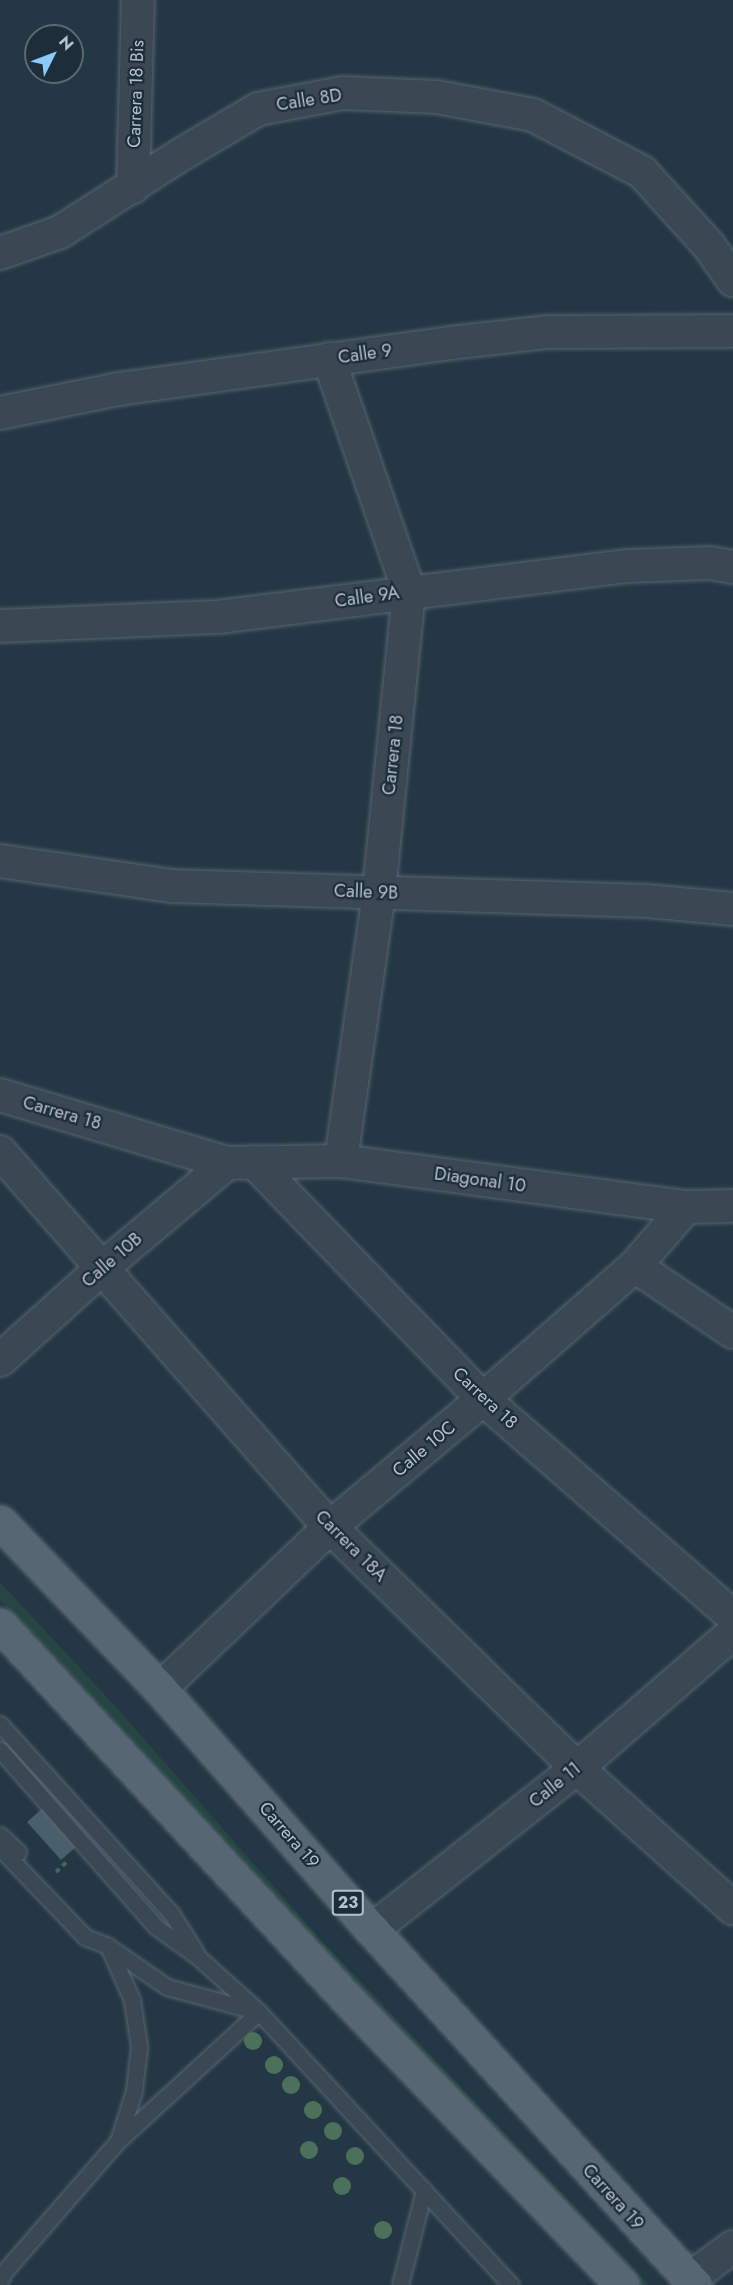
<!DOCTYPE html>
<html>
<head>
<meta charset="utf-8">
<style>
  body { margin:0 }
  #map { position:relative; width:733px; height:2285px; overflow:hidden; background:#243744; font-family:Jost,sans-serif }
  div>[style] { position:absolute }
  .green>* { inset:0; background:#264543 }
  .building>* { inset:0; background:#4a5f6c }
  .path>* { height:4px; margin-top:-2px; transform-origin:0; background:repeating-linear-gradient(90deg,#466261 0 4.5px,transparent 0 9px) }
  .roads { filter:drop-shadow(0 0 2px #576571) drop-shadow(0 0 2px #576571) }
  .service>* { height:15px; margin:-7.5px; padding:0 7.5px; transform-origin:7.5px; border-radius:7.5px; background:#394853 }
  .minor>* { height:32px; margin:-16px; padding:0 16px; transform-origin:16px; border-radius:16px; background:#394853 }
  .primary>* { height:33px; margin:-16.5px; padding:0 16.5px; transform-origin:16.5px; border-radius:16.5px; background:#566773 }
  .trees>* { width:18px; height:18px; margin:-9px; border-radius:50%; background:#4b715b }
  span { translate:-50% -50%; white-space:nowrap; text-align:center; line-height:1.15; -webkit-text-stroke:4.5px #1d2d39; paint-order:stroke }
  .shield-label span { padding:2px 4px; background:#1d2d39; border:2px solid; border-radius:4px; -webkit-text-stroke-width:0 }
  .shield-label { font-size:16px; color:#b6c2cd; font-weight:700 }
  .street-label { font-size:18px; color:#b6c2cd }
  .north { position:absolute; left:24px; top:24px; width:60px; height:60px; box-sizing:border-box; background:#1d2d39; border:2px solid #5a6974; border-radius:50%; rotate:48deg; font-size:16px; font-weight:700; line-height:24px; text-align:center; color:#b6c2cd }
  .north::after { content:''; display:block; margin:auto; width:21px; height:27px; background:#89caff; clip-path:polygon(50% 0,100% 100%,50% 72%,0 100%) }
</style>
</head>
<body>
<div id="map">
  <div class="green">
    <i style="clip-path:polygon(0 1582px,106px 1696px,323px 1942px,649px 2285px,642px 2285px,358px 1988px,0 1600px)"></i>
  </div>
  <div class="building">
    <i style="clip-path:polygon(43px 1808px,77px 1846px,61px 1860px,27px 1822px)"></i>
  </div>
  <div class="path">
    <i style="left:56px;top:1872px;width:16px;rotate:-43deg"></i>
  </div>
  <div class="roads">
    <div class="service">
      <i style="left:0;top:1724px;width:255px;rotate:47.9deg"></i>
      <i style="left:171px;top:1913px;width:45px;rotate:57.7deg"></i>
      <i style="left:0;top:1750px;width:236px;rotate:48.6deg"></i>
      <i style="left:156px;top:1927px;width:52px;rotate:35.5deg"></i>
      <i style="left:198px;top:1957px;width:82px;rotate:42deg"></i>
      <i style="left:259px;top:2012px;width:372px;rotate:47.3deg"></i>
      <i style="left:0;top:1835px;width:25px;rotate:43deg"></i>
      <i style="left:0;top:1848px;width:123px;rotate:46.3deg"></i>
      <i style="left:85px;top:1937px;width:25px;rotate:21deg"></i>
      <i style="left:108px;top:1946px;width:59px;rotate:66deg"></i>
      <i style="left:132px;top:2000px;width:48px;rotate:81.5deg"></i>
      <i style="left:139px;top:2047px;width:44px;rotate:96.5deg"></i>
      <i style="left:134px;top:2091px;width:49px;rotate:107.7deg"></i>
      <i style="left:109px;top:1947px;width:70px;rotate:34.6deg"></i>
      <i style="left:167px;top:1987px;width:92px;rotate:15.1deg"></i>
      <i style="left:0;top:2280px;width:9px;rotate:-63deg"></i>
      <i style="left:4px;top:2272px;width:174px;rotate:-49deg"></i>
      <i style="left:118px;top:2141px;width:191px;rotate:-42.5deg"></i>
      <i style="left:400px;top:2285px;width:98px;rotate:-75.8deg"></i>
    </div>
    <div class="minor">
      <i style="left:133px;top:187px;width:187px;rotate:-88.5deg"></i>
      <i style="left:0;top:253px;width:64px;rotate:-19.3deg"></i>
      <i style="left:60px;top:232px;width:145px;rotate:-32.6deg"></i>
      <i style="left:182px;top:154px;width:88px;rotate:-30.6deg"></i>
      <i style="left:258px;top:109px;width:86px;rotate:-10.7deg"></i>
      <i style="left:343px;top:93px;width:94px;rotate:2.4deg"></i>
      <i style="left:437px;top:97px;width:98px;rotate:10.6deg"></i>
      <i style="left:533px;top:115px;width:123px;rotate:27.6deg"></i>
      <i style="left:642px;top:172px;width:100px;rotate:47.8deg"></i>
      <i style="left:709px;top:246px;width:42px;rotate:54.8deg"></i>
      <i style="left:329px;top:359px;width:245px;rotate:71deg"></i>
      <i style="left:409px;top:591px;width:303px;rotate:95.7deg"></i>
      <i style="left:379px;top:893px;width:271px;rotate:98.1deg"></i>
      <i style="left:0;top:413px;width:121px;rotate:-11.4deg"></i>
      <i style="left:119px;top:389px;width:334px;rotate:-7.9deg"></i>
      <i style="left:450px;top:343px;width:99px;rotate:-6.4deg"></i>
      <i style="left:548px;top:332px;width:185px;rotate:-0.3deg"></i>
      <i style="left:0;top:626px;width:218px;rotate:-2.4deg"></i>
      <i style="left:218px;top:617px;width:413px;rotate:-7.1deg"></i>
      <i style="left:628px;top:566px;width:82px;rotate:-2.1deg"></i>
      <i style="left:710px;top:563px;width:23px;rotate:10deg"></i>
      <i style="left:0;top:861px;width:174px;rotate:8.3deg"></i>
      <i style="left:172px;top:886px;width:475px;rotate:1.8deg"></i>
      <i style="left:647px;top:901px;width:86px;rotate:5.3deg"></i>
      <i style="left:0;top:1095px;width:237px;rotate:16.7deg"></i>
      <i style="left:227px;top:1163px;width:114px;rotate:-1deg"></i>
      <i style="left:341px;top:1161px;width:348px;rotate:7.6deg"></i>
      <i style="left:686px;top:1207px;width:47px;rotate:-1.2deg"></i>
      <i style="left:0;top:1152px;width:500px;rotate:48.7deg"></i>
      <i style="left:330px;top:1527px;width:345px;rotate:44.3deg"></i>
      <i style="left:577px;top:1768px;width:210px;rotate:41.9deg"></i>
      <i style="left:254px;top:1162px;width:330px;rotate:46deg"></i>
      <i style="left:483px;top:1399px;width:331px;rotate:41deg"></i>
      <i style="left:635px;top:1266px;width:118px;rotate:34deg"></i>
      <i style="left:0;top:1360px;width:137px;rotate:-42deg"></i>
      <i style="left:102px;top:1268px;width:163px;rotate:-40deg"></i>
      <i style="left:160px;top:1689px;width:235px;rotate:-43.6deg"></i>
      <i style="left:330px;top:1527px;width:199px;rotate:-39.9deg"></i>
      <i style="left:483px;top:1399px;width:202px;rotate:-41.2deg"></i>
      <i style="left:635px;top:1266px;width:78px;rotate:-49.2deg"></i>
      <i style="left:372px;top:1930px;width:261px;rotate:-38.3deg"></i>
      <i style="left:577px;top:1768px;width:206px;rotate:-40.9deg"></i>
      <i style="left:688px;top:2280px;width:56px;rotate:-36.3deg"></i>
    </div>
    <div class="primary">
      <i style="left:0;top:1522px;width:231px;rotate:46.2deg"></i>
      <i style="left:160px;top:1689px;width:321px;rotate:48.7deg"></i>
      <i style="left:372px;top:1930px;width:480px;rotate:47.7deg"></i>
      <i style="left:0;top:1625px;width:510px;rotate:47.14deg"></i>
      <i style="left:347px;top:1999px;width:397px;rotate:46.1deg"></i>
    </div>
  </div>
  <div class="trees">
    <i style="left:253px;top:2041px"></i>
    <i style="left:274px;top:2065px"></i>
    <i style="left:291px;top:2085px"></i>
    <i style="left:313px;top:2110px"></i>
    <i style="left:333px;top:2131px"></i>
    <i style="left:309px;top:2150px"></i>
    <i style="left:355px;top:2156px"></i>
    <i style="left:342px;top:2186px"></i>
    <i style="left:383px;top:2230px"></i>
  </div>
  <div class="shield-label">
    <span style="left:348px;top:1903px">23</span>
  </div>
  <div class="street-label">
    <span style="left:136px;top:94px;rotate:-88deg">Carrera 18 Bis</span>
    <span style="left:309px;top:100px;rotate:-9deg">Calle 8D</span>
    <span style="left:365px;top:354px;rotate:-8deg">Calle 9</span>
    <span style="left:367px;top:597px;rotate:-8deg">Calle 9A</span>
    <span style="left:393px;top:755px;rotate:-84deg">Carrera 18</span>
    <span style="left:366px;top:892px;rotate:2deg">Calle 9B</span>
    <span style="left:62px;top:1113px;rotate:16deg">Carrera 18</span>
    <span style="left:480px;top:1180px;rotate:8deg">Diagonal 10</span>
    <span style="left:112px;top:1260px;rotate:-41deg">Calle 10B</span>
    <span style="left:485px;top:1398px;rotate:43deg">Carrera 18</span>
    <span style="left:424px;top:1449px;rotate:-40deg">Calle 10C</span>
    <span style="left:351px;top:1546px;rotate:45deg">Carrera 18A</span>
    <span style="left:555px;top:1785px;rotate:-39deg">Calle 11</span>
    <span style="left:289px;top:1835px;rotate:49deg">Carrera 19</span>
    <span style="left:613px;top:2197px;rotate:48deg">Carrera 19</span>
  </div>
  <div class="north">N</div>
</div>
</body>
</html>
